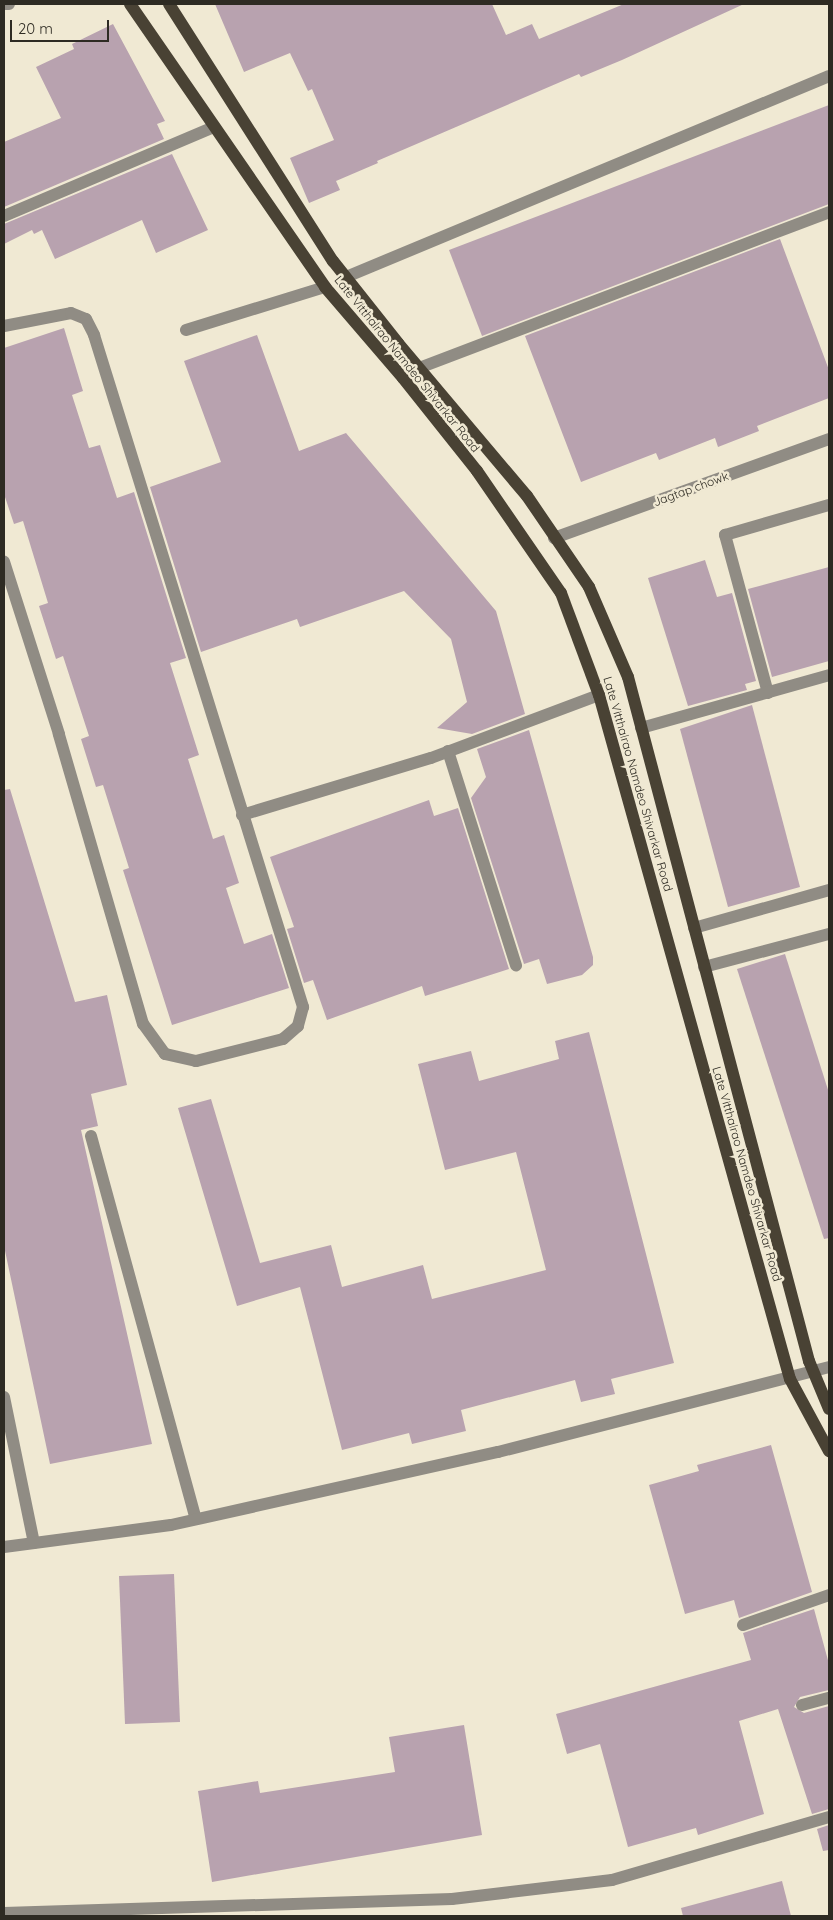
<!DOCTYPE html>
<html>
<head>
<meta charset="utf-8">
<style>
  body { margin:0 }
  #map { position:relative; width:833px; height:1920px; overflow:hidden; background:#f0e9d3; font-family:Quicksand,sans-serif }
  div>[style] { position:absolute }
  .building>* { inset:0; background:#b8a2af }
  .minor>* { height:12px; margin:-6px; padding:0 6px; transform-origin:6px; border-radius:6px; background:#908c84 }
  .major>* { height:12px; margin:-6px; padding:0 6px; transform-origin:6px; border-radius:6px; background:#494234 }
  span { translate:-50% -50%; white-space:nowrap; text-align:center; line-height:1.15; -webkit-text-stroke:5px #f0e9d3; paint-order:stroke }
  .street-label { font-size:12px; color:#2e2b23 }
  .frame { position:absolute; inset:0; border:5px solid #2e2b23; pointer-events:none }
  .scale { position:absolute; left:10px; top:20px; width:99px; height:22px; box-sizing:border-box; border:2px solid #2e2b23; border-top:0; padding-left:6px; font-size:15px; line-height:18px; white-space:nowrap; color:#2e2b23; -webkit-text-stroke:4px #f0e9d3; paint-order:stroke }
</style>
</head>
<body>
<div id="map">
  <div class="building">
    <i style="clip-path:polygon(215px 4px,492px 4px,506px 35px,532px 24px,539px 39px,624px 4px,744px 4px,622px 60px,581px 77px,579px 74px,377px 161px,378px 163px,336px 181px,340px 190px,309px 203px,290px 158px,334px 140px,312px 89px,308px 91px,290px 53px,244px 72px)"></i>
    <i style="clip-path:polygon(113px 24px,165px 121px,157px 124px,164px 139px,4px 207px,4px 142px,61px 118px,36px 67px,74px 49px,72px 44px)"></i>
    <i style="clip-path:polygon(829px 105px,829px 204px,482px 336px,449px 250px)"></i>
    <i style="clip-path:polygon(172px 154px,208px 230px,156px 253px,142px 220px,55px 259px,42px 230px,34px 234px,32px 230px,4px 244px,4px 224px)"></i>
    <i style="clip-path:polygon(780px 239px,829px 370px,829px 398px,757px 426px,759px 431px,718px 447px,715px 438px,659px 460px,656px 453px,581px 482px,525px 336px)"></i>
    <i style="clip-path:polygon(64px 328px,83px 391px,72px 395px,89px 448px,100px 445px,117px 498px,134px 492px,186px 658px,170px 663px,199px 755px,188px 759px,213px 839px,224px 835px,239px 883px,226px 888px,244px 944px,272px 934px,289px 988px,172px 1025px,123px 870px,129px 868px,103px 785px,96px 787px,81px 739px,89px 736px,63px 656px,56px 659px,39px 606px,48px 603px,23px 521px,14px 524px,4px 494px,4px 348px)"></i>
    <i style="clip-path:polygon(257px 335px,299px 451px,346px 433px,496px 611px,525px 714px,472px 734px,437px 728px,467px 702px,451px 639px,404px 591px,300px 627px,297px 619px,201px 652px,150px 487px,221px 462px,184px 361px)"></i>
    <i style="clip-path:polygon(705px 560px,717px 597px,732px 593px,756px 681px,745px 684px,747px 690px,688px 706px,648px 578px)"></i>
    <i style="clip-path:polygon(829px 567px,829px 661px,772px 677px,748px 589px)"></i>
    <i style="clip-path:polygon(752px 705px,800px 887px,728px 907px,680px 729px)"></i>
    <i style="clip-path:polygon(529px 730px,593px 957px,593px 965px,582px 975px,547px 984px,539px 959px,524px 964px,471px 798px,486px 777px,477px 749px)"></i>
    <i style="clip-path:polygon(10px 789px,75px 1002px,107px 995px,127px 1085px,91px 1094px,98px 1126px,81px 1130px,152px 1444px,50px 1464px,4px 1246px,4px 790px)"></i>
    <i style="clip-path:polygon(429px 800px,434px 816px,458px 808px,509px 969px,425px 996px,422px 986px,327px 1020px,313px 980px,304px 983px,287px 929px,294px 927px,270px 857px)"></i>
    <i style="clip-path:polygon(785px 954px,829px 1093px,829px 1238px,824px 1239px,737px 969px)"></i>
    <i style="clip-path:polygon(589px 1032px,674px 1363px,611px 1379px,615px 1394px,581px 1402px,575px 1380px,461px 1410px,466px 1431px,412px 1444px,409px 1433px,342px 1450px,300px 1287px,237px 1306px,178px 1108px,211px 1099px,260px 1263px,331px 1245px,342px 1287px,423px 1265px,432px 1299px,546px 1270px,516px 1152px,445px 1170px,418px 1064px,471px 1051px,479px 1081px,559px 1059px,555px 1041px)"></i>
    <i style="clip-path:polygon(771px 1445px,812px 1592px,739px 1618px,734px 1600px,685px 1614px,649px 1485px,699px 1471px,697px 1465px)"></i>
    <i style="clip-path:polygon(174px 1574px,180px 1722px,125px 1724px,119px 1576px)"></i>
    <i style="clip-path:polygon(814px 1609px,829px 1664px,829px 1690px,800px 1697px,794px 1707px,804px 1713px,829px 1706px,829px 1809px,812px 1814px,778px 1709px,739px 1721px,764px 1814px,698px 1835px,696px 1828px,628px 1847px,600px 1744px,567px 1754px,556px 1714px,751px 1660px,743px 1633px)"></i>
    <i style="clip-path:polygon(464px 1725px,482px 1835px,212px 1882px,198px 1791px,258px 1781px,260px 1793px,395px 1772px,389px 1737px)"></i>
    <i style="clip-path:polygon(829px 1825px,829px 1850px,823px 1851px,817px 1829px)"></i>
    <i style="clip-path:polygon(782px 1881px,791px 1916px,683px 1916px,681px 1908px)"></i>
  </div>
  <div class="minor">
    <i style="left:4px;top:4px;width:5px"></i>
    <i style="left:4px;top:216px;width:228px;rotate:-23deg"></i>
    <i style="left:346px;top:277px;width:523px;rotate:-22.59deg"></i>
    <i style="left:4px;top:326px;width:68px;rotate:-11deg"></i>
    <i style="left:71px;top:313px;width:16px;rotate:22deg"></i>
    <i style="left:86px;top:319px;width:18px;rotate:63deg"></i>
    <i style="left:94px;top:335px;width:704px;rotate:72.72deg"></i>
    <i style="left:303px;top:1007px;width:20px;rotate:105deg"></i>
    <i style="left:298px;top:1026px;width:20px;rotate:139deg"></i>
    <i style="left:283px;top:1039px;width:90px;rotate:165.8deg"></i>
    <i style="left:196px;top:1061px;width:32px;rotate:-167deg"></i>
    <i style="left:165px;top:1054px;width:37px;rotate:-126deg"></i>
    <i style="left:143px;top:1024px;width:302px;rotate:-106.2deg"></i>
    <i style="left:59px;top:734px;width:181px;rotate:-107.7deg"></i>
    <i style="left:186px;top:330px;width:145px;rotate:-17.2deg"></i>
    <i style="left:419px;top:368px;width:439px;rotate:-20.8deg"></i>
    <i style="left:554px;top:538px;width:292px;rotate:-19.8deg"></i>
    <i style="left:768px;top:693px;width:164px;rotate:-105.2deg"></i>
    <i style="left:725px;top:535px;width:108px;rotate:-16.1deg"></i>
    <i style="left:641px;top:728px;width:195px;rotate:-15.7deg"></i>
    <i style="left:448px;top:751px;width:225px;rotate:72.4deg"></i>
    <i style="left:242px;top:815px;width:197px;rotate:-16.8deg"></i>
    <i style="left:431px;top:758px;width:179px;rotate:-20.6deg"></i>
    <i style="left:694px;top:928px;width:140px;rotate:-15.7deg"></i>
    <i style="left:704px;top:967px;width:129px;rotate:-14.8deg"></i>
    <i style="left:91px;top:1136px;width:397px;rotate:74.7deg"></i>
    <i style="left:4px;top:1397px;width:149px;rotate:78.4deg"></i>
    <i style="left:4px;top:1547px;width:168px;rotate:-7.5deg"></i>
    <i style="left:171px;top:1525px;width:335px;rotate:-12.6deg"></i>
    <i style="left:498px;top:1452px;width:342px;rotate:-14.4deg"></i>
    <i style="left:743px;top:1625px;width:91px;rotate:-19.2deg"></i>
    <i style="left:802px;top:1705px;width:28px;rotate:-15deg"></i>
    <i style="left:4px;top:1913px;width:448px;rotate:-1.8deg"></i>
    <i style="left:452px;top:1899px;width:161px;rotate:-6.8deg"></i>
    <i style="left:612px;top:1880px;width:226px;rotate:-16.2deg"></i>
  </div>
  <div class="major">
    <i style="left:130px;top:4px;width:344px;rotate:55.4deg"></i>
    <i style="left:325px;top:287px;width:120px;rotate:49.4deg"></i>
    <i style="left:403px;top:378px;width:119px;rotate:51.5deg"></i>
    <i style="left:477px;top:471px;width:148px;rotate:55.5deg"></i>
    <i style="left:561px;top:593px;width:109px;rotate:69.6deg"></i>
    <i style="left:599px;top:695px;width:710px;rotate:74.4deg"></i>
    <i style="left:790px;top:1379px;width:82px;rotate:61.6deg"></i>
    <i style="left:169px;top:4px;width:305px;rotate:57.5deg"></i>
    <i style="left:333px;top:261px;width:105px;rotate:51.6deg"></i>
    <i style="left:398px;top:343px;width:200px;rotate:49.9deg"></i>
    <i style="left:527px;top:496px;width:110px;rotate:55.7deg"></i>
    <i style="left:589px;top:587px;width:98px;rotate:66.6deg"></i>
    <i style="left:628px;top:677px;width:708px;rotate:75.18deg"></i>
    <i style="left:809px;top:1361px;width:52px;rotate:67.4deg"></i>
  </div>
  <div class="street-label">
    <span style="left:407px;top:364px;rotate:51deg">Late Vitthalrao Namdeo Shivarkar Road</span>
    <span style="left:691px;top:489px;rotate:-20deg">Jagtap chowk</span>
    <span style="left:638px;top:784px;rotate:74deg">Late Vitthalrao Namdeo Shivarkar Road</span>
    <span style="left:747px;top:1174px;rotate:74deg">Late Vitthalrao Namdeo Shivarkar Road</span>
  </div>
  <div class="frame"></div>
  <div class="scale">20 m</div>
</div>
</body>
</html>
